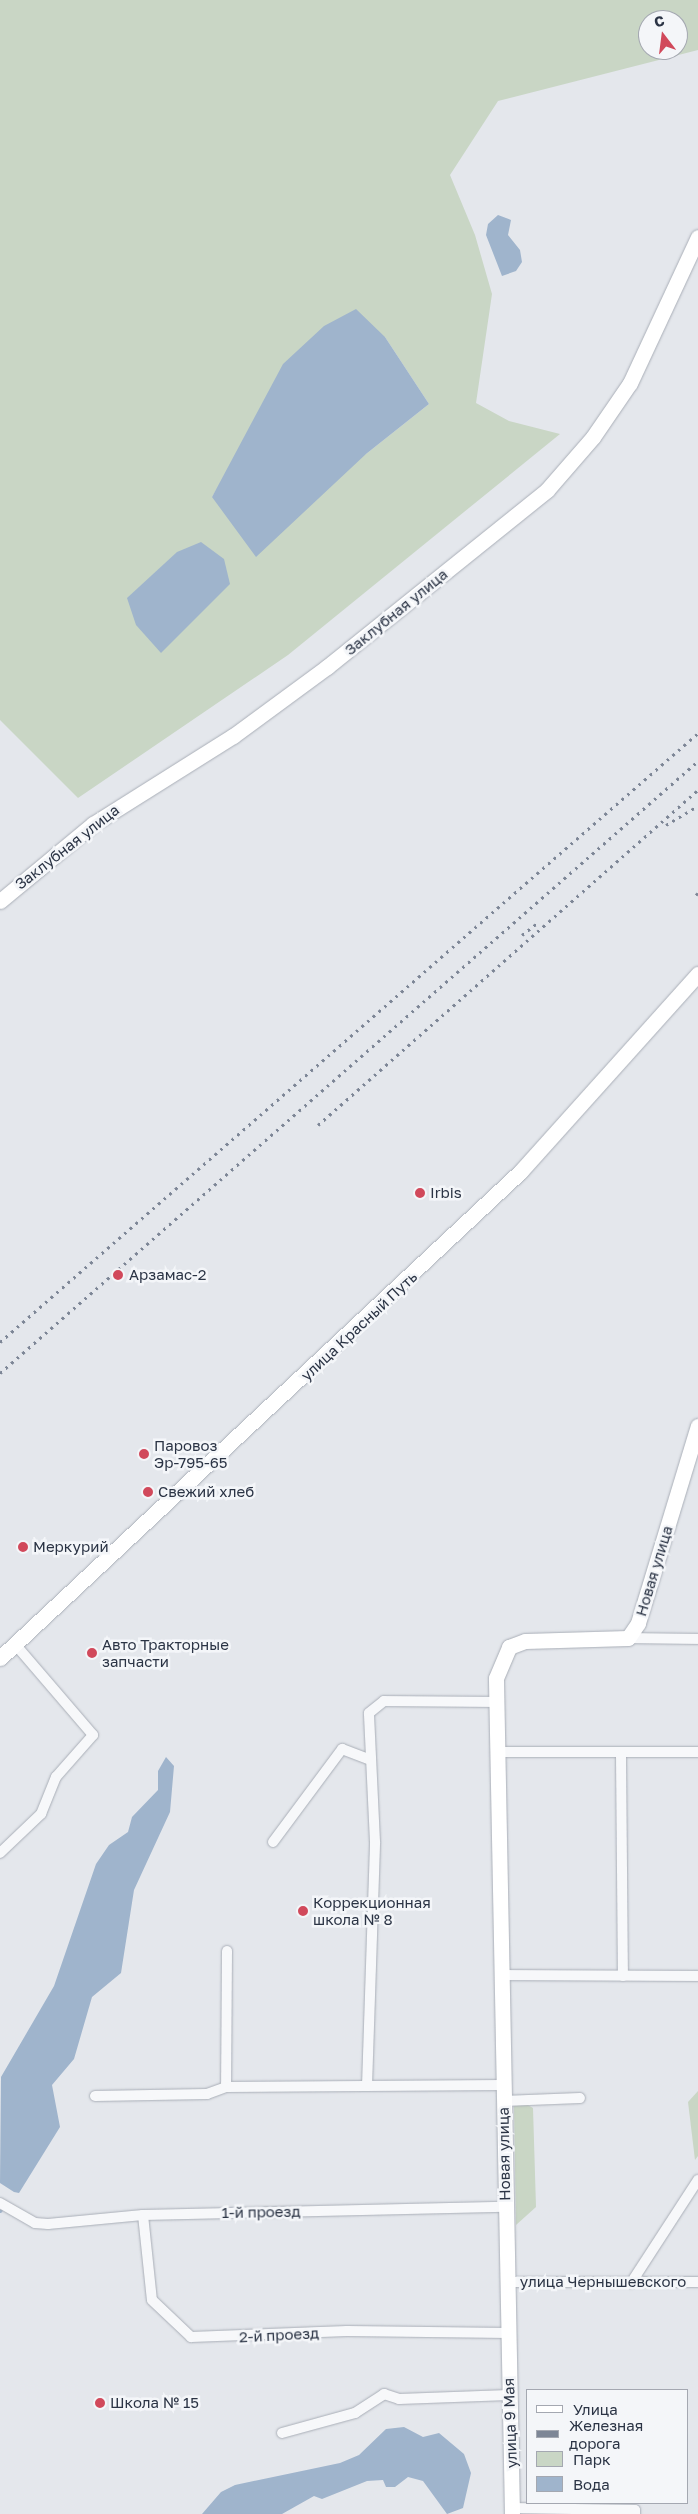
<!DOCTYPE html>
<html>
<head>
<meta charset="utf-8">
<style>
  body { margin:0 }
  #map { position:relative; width:698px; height:2514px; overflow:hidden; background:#e4e7ec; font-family:"Golos Text",sans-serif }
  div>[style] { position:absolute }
  .green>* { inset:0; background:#c9d6c5 }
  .water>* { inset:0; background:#9fb4cc }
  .stream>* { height:3px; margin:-1.5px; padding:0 1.5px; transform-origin:1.5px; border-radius:1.5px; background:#9fb4cc }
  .roads { filter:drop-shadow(0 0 1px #a9aeb7) drop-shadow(0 0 1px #a9aeb7) }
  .minor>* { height:10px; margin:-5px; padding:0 5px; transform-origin:5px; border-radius:5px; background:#f7f8fa }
  .secondary>* { height:15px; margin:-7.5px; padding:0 7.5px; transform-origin:7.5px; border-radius:7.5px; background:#fff }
  .rail>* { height:3px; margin-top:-1.5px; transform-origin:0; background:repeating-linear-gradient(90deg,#7d8696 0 2.5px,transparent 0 7.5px) }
  .dots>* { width:14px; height:14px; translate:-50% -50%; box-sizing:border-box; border:2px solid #f4f6f9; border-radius:50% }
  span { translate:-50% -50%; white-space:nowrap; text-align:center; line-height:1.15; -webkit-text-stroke:5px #f4f6f9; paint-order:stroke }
  .street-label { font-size:15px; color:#2b3445 }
  .poi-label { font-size:15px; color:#2b3445 }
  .left { translate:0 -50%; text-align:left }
  .legend { position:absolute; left:526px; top:2389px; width:162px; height:115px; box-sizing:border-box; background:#f4f6f9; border:1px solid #a4a8b1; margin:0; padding:6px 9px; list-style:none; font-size:15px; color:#2b3445 }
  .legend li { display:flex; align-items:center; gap:10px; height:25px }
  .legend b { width:25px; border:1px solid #a4a8b1 }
  .north { position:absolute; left:638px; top:10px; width:50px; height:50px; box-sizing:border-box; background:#f4f6f9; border:1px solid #a4a8b1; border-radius:50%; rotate:345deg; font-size:14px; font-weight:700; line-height:20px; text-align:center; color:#2b3445 }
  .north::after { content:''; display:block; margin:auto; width:18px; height:22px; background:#d1495b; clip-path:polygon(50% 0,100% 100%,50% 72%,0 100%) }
</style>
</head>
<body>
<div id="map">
  <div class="green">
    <i style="clip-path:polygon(evenodd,0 0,698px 0,698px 50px,498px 101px,450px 175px,475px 235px,492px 294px,476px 403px,509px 421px,560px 434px,288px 655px,78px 798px,0 720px,0 0,648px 20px,678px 20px,678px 50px,648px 50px,648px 20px,0 0,385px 337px,429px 404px,366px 454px,212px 497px,247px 439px,385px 337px)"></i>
    <i style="clip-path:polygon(698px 2091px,698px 2156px,695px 2160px,688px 2102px)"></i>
    <i style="clip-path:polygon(526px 2104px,533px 2108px,536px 2207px,516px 2225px,514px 2106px)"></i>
  </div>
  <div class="water">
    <i style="clip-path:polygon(498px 215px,511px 220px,508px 235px,520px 250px,522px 262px,516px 271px,502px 276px,486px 235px,488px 224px)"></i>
    <i style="clip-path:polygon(356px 309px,385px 337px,429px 404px,366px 454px,256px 557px,212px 497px,283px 364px,324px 326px)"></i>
    <i style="clip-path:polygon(201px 542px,224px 559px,230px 584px,161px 653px,136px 625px,127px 598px,177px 552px)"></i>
    <i style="clip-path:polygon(166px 1757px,174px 1766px,170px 1812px,134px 1890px,121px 1973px,92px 1997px,74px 2059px,52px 2085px,60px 2127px,19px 2193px,14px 2192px,0 2183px,1px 2077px,54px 1986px,96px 1864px,109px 1845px,128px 1832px,132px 1817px,158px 1790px,158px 1771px)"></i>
    <i style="clip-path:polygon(404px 2427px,423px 2437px,439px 2433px,464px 2454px,471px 2473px,463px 2508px,447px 2514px,423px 2481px,408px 2477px,395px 2487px,386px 2487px,383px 2480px,367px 2481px,322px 2499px,314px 2496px,282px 2514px,202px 2514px,221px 2492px,235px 2485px,340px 2463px,359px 2455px,386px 2429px)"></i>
  </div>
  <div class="stream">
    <i style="left:0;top:2211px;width:1px;rotate:-45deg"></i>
  </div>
  <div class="roads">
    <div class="minor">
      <i style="left:628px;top:1638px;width:70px;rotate:0.8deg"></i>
      <i style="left:496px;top:1752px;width:202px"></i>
      <i style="left:621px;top:1755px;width:221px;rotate:89.5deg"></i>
      <i style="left:273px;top:1842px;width:116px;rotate:-53.4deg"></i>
      <i style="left:342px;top:1749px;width:28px;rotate:21deg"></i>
      <i style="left:0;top:1853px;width:57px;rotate:-43.6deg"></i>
      <i style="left:41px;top:1814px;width:40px;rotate:-68deg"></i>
      <i style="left:56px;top:1777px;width:56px;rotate:-48.6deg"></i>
      <i style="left:93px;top:1735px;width:120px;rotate:-130.6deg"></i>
      <i style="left:227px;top:1951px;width:136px;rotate:90.4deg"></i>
      <i style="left:226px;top:2087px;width:277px;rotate:-0.4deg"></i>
      <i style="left:501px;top:1975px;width:197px;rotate:0.3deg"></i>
      <i style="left:367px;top:2086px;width:244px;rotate:-88.1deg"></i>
      <i style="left:375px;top:1842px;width:129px;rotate:-92.7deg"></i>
      <i style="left:369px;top:1713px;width:19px;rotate:-39deg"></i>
      <i style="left:384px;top:1701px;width:111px;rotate:0.5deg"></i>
      <i style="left:95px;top:2096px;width:112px;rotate:-1deg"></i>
      <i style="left:207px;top:2094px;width:20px;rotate:-20deg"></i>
      <i style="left:503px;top:2101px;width:77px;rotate:-2.2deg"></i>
      <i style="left:0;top:2203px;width:40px;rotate:29.7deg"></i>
      <i style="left:35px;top:2223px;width:13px;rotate:4deg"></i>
      <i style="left:48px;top:2224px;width:95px;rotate:-5.4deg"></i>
      <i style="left:143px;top:2215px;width:362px;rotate:-1.3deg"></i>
      <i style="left:143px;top:2215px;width:85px;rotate:84deg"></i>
      <i style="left:152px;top:2300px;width:54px;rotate:43.5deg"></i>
      <i style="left:191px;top:2337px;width:156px;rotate:-2.2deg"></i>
      <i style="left:347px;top:2331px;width:161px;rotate:0.7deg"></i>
      <i style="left:507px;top:2282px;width:191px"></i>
      <i style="left:631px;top:2283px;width:123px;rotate:-57deg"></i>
      <i style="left:282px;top:2433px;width:76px;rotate:-15.3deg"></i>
      <i style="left:355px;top:2413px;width:35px;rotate:-33deg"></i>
      <i style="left:384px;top:2394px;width:16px;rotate:18deg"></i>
      <i style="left:399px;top:2399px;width:110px;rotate:-2.1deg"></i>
      <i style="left:512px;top:2508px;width:123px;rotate:0.9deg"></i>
      <i style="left:635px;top:2510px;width:4px;rotate:90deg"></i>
    </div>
    <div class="secondary">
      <i style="left:0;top:901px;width:121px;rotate:-39.6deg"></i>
      <i style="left:93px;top:824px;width:165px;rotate:-32.2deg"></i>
      <i style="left:233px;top:736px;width:117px;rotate:-36.3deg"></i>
      <i style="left:327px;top:667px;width:282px;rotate:-38.8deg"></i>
      <i style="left:547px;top:490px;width:70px;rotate:-49deg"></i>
      <i style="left:593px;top:437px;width:65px;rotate:-55.6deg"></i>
      <i style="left:630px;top:383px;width:161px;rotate:-65deg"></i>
      <i style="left:0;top:1658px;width:713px;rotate:-43.07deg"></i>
      <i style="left:521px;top:1171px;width:265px;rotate:-48.1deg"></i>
      <i style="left:512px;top:2514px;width:836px;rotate:-91.1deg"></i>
      <i style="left:496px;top:1678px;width:34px;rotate:-67deg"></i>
      <i style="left:509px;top:1647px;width:17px;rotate:-21deg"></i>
      <i style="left:525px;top:1641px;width:103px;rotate:-1.7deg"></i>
      <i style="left:628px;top:1638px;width:18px;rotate:-56deg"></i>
      <i style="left:638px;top:1623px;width:206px;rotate:-73.1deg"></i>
    </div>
  </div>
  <div class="rail">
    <i style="left:666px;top:825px;width:37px;rotate:-31deg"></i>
    <i style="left:696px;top:895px;width:3px;rotate:-45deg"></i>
    <i style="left:522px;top:935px;width:18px;rotate:-38deg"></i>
    <i style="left:318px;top:1125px;width:507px;rotate:-41.4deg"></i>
    <i style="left:0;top:1342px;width:926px;rotate:-41.1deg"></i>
    <i style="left:0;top:1373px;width:928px;rotate:-41.24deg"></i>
  </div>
  <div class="dots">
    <i style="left:420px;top:1193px;background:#d1495b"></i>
    <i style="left:118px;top:1275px;background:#d1495b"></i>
    <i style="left:144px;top:1454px;background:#d1495b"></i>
    <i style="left:148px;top:1492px;background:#d1495b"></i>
    <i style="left:23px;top:1547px;background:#d1495b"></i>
    <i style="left:92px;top:1653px;background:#d1495b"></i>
    <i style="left:303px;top:1911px;background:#d1495b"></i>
    <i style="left:100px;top:2403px;background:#d1495b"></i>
  </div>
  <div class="street-label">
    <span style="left:396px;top:612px;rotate:-39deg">Заклубная улица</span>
    <span style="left:67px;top:847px;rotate:-38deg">Заклубная улица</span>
    <span style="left:359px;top:1326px;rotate:-43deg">улица Красный Путь</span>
    <span style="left:654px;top:1571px;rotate:-73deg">Новая улица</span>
    <span style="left:504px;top:2154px;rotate:-91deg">Новая улица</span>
    <span style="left:261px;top:2212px;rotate:-1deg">1-й проезд</span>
    <span style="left:603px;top:2282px">улица Чернышевского</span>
    <span style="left:279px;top:2335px;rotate:-3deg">2-й проезд</span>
    <span style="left:510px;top:2423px;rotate:-92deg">улица 9 Мая</span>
  </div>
  <div class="poi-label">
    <span class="left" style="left:430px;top:1193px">Irbis</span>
    <span class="left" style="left:129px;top:1275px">Арзамас-2</span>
    <span class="left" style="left:154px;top:1454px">Паровоз<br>Эр-795-65</span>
    <span class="left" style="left:158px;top:1492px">Свежий хлеб</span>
    <span class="left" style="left:33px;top:1547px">Меркурий</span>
    <span class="left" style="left:102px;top:1653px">Авто Тракторные<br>запчасти</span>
    <span class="left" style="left:313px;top:1911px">Коррекционная<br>школа № 8</span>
    <span class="left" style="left:110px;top:2403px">Школа № 15</span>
  </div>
  <ul class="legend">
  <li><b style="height:6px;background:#fff"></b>Улица</li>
  <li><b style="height:6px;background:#7d8696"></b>Железная дорога</li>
  <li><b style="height:14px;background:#c9d6c5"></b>Парк</li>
  <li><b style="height:14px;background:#9fb4cc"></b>Вода</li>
  </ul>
  <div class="north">С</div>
</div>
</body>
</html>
